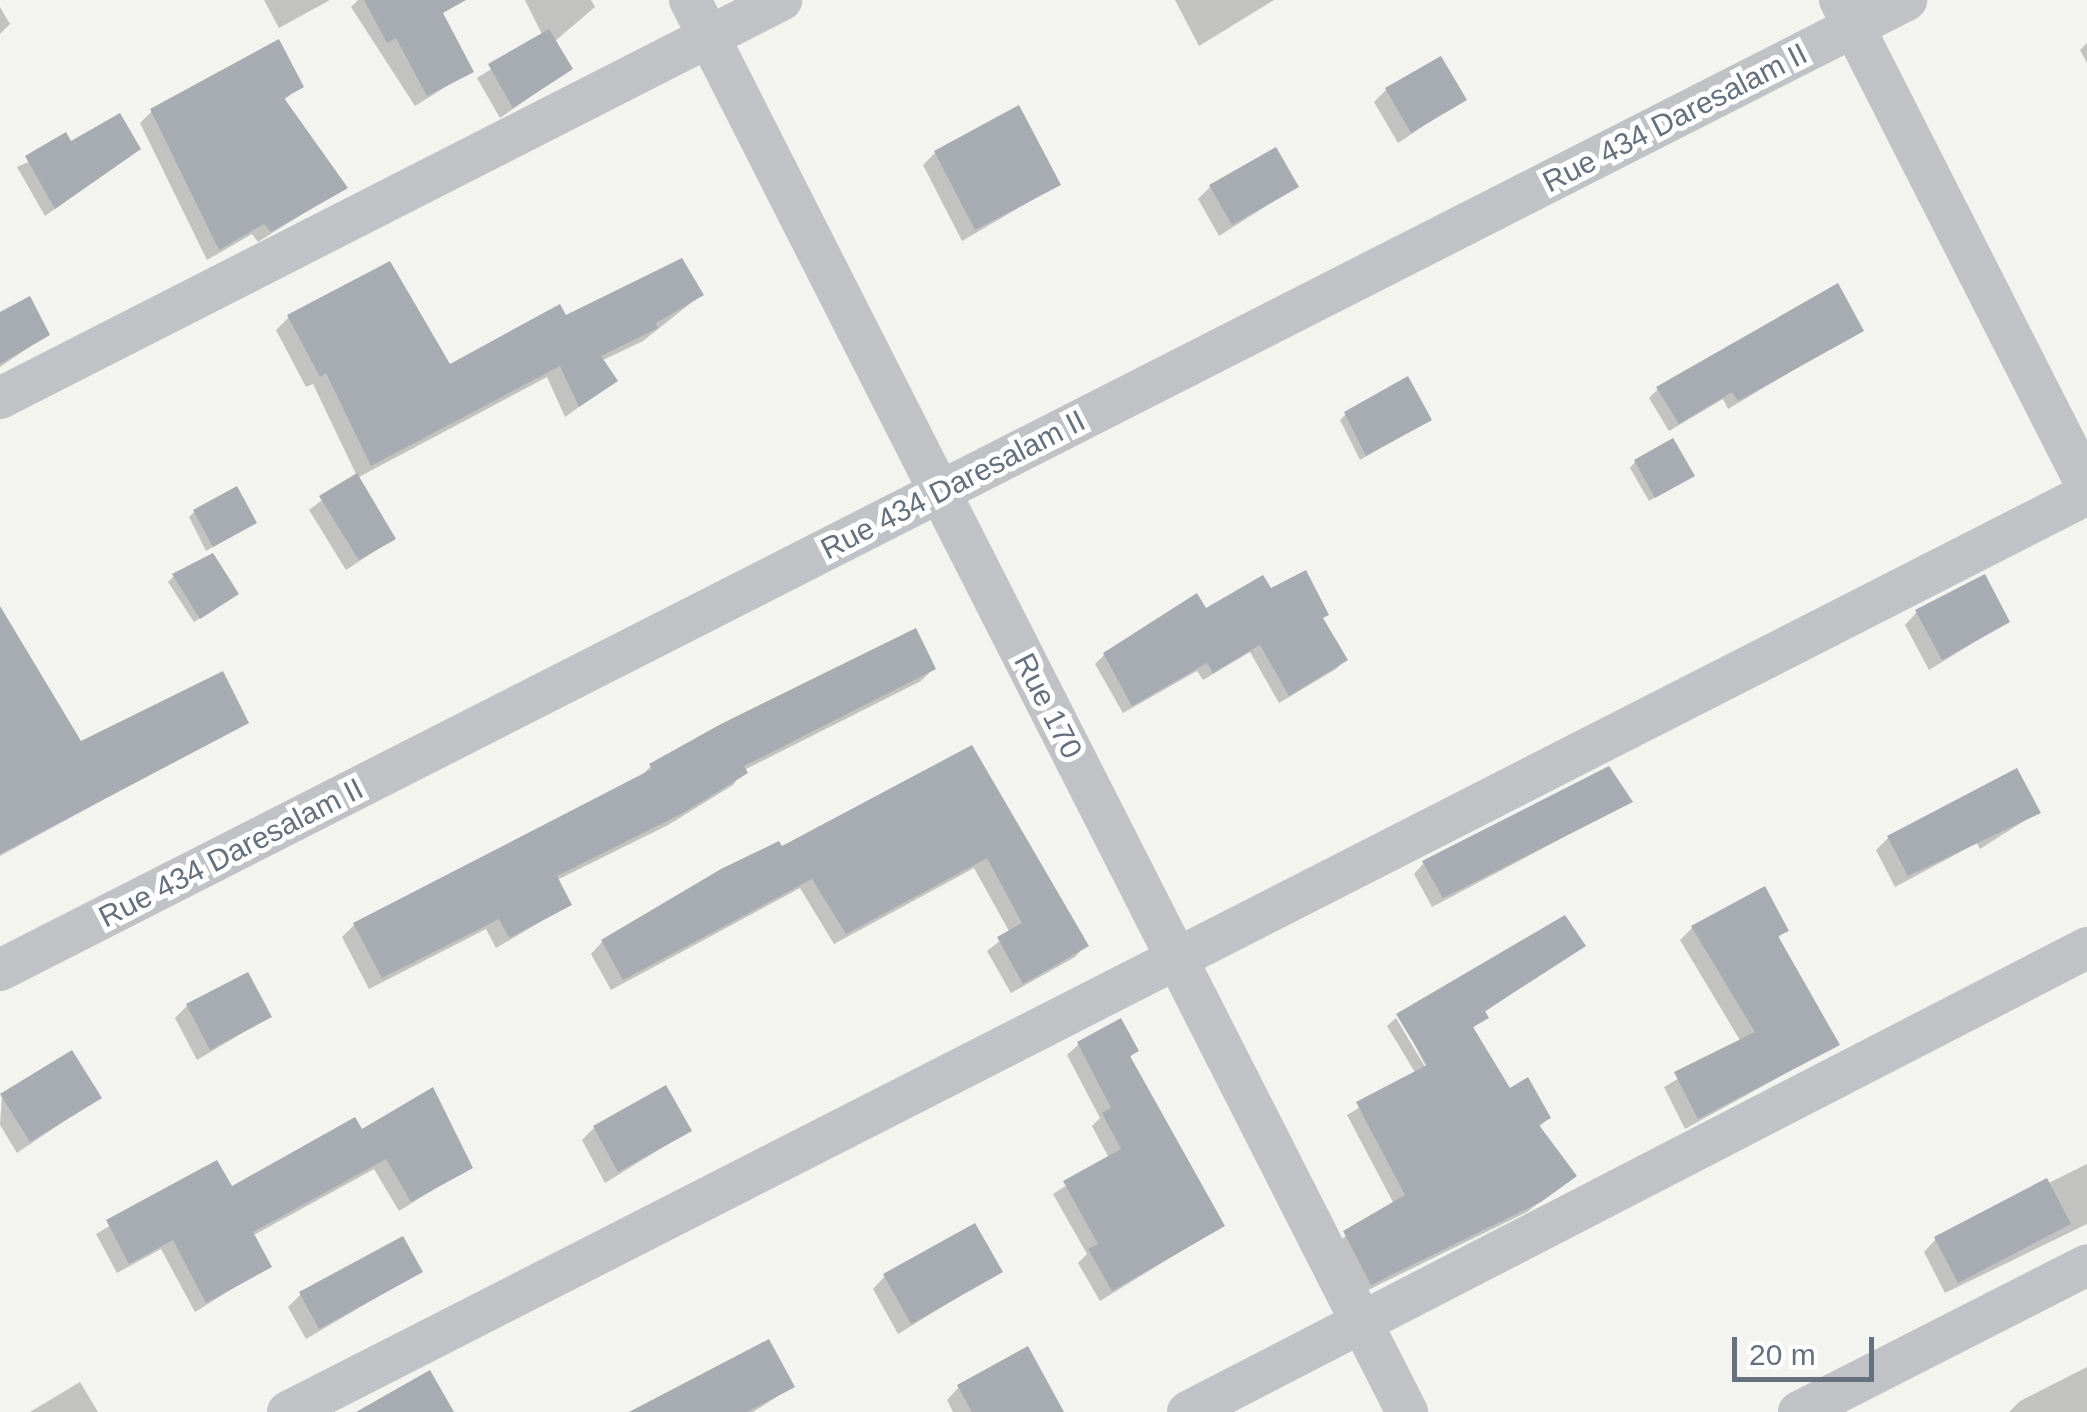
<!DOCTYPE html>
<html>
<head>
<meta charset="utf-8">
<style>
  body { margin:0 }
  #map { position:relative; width:2087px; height:1412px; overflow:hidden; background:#f3f4f0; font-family:Helvetica,sans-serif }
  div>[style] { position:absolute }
  .shadow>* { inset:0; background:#0003 }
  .building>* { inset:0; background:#a6acb2 }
  .street>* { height:42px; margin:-21px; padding:0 21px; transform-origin:21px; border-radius:21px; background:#c0c2c5 }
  span { translate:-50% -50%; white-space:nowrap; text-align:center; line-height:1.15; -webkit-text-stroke:10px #fff; paint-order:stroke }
  .street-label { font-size:30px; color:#66717e }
  .scale { position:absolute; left:1732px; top:1337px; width:142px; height:45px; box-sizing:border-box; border:5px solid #66717e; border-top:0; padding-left:12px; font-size:30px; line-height:35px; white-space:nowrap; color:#66717e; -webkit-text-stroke:8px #fff; paint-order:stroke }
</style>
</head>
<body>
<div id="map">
  <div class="shadow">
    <i style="clip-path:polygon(264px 0,330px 0,279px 28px)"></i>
    <i style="clip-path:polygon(358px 0,456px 0,438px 9px,471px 71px,415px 106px,351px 7px)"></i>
    <i style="clip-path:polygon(525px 0,591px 0,595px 7px,554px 42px,570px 69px,500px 118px,477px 78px,543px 36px)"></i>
    <i style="clip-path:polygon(1175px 0,1274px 0,1199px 46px)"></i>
    <i style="clip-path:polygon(0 7px,10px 24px,0 34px)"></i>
    <i style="clip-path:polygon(2087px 43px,2087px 63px,2080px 50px)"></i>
    <i style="clip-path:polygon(301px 86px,283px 101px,345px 187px,258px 242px,252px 234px,207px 260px,140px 123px,152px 111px)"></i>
    <i style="clip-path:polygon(1386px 90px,1464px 99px,1398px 143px,1374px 102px)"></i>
    <i style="clip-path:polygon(70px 144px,138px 149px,45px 216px,17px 167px)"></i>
    <i style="clip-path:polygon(935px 153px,1058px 185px,962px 241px,923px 165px)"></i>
    <i style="clip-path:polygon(1210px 187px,1296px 187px,1219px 236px,1198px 199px)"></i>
    <i style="clip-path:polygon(701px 295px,643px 341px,601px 361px,615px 381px,565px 417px,547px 377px,357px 478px,393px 539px,346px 570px,309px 510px,356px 474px,313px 384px,306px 387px,276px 330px,289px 317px,449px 367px,565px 319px)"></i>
    <i style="clip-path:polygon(0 315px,47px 335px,0 367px)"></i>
    <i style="clip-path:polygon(1861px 330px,1728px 409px,1723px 399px,1669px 431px,1649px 398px,1658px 389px)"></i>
    <i style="clip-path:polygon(1346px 414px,1429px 419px,1360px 460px,1340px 420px)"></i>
    <i style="clip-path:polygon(1635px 462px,1692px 475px,1649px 501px,1630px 468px)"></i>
    <i style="clip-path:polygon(194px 512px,254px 523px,206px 551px,189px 517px)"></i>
    <i style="clip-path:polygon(174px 576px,230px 599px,194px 622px,168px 582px)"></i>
    <i style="clip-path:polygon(1270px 591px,1321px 620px,1345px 660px,1336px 669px,1279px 703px,1250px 652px,1203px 680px,1197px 671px,1123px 713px,1095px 664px,1104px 655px,1197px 596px,1205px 612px)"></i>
    <i style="clip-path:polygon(1917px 612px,2007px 622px,1929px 670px,1905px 625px)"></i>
    <i style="clip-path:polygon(0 661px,80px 744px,246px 722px,0 856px)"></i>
    <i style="clip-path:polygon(933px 669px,921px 681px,744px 770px,733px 785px,668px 825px,557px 880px,569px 905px,496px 948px,486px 929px,369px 989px,342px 937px,354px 925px,638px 779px,651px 766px)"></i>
    <i style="clip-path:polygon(971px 748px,1086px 945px,1075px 957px,1011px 993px,987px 951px,1010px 933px,974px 868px,834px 944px,800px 888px,611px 990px,591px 954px,602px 942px)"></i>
    <i style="clip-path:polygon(1630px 802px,1432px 907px,1414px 874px,1424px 863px)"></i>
    <i style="clip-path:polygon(2038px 812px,1980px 849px,1977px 843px,1895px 887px,1876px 850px,1888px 838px)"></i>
    <i style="clip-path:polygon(1692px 928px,1786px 930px,1777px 939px,1837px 1045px,1685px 1129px,1664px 1087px,1741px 1042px,1680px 940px)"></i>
    <i style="clip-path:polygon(1583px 946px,1483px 1013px,1472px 1030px,1509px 1092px,1548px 1118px,1538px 1128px,1573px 1176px,1527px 1212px,1360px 1294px,1334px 1244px,1394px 1204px,1347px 1115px,1416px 1074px,1387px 1026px,1396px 1018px,1431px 1077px,1400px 1015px)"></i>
    <i style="clip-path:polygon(187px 1006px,269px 1017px,197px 1060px,175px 1018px)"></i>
    <i style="clip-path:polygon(1079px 1044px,1136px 1051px,1128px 1059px,1222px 1226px,1100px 1301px,1078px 1263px,1087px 1254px,1053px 1194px,1109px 1158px,1092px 1126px,1100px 1118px,1067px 1055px)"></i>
    <i style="clip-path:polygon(2px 1096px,98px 1098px,17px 1153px,0 1125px)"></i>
    <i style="clip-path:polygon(594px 1128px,689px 1131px,605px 1183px,582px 1140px)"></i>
    <i style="clip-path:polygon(361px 1132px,470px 1167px,399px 1211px,374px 1169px,252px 1236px,269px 1266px,195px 1312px,161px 1249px,117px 1273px,96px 1234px,216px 1163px,231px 1189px)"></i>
    <i style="clip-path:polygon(2087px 1164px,2087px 1224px,1945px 1293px,1924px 1252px,1936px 1239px)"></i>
    <i style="clip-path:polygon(420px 1272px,306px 1339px,288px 1307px,301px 1294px)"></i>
    <i style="clip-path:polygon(999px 1272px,898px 1334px,873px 1289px,885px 1276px)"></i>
    <i style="clip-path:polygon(2087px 1367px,2087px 1412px,2009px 1412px,2020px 1401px)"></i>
    <i style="clip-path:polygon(80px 1382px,98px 1412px,30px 1412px)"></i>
    <i style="clip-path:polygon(792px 1387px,753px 1412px,635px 1412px)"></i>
    <i style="clip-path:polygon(959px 1387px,1061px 1412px,953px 1412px,947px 1400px)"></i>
  </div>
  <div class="building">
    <i style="clip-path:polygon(364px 0,466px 0,443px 13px,474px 72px,427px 96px,396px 38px,387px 43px)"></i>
    <i style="clip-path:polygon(549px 29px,573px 69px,513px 108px,488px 64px)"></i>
    <i style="clip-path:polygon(279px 39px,304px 87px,284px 98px,348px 188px,271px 232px,264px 224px,219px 250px,150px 109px)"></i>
    <i style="clip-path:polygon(1441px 56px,1467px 100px,1411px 133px,1385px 88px)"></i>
    <i style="clip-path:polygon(1019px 105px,1061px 185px,975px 230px,934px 151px)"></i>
    <i style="clip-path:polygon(120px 113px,141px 149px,55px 209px,25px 156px,66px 132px,71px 141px)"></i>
    <i style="clip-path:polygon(1276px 147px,1299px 187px,1232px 225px,1209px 185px)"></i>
    <i style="clip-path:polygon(682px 258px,704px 295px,656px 323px,658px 328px,601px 356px,618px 381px,579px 407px,560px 366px,371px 466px,326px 373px,320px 377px,287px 315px,390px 261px,450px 364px,560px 304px,566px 315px)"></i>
    <i style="clip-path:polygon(1838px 283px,1864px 331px,1738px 401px,1732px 392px,1679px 424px,1656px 387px)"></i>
    <i style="clip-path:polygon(30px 296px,50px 335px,0 364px,0 312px)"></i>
    <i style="clip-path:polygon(1408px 376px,1432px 420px,1366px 456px,1344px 412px)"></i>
    <i style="clip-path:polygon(1673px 438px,1695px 476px,1655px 498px,1634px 460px)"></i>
    <i style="clip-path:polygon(357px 473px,396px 539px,359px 560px,319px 496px)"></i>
    <i style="clip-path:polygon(237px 486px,257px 523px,213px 547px,193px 510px)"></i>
    <i style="clip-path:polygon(213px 553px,239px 594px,200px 619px,172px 574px)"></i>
    <i style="clip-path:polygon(1306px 570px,1329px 615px,1323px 618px,1348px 660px,1289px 696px,1260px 645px,1213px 673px,1207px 663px,1132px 706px,1103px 653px,1197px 593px,1206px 608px,1263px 575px,1271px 588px)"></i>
    <i style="clip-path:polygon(1985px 574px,2010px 622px,1942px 660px,1915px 610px)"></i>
    <i style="clip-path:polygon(0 606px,81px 741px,223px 671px,249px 723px,0 854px)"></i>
    <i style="clip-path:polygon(916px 628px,936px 669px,744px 766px,748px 773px,683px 813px,557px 876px,572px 905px,509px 938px,499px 919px,382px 978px,353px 923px,652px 769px,649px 764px,721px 724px)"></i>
    <i style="clip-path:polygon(972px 745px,1089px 946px,1023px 984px,997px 937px,1022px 923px,987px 858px,846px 934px,812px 879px,623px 980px,601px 940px,721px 869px,779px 841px,782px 846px)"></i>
    <i style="clip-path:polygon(1609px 766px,1633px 802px,1443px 898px,1422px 861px)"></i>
    <i style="clip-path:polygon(2017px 768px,2041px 813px,1908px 876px,1887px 836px)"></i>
    <i style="clip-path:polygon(1765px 886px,1789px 931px,1778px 936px,1840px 1045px,1698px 1119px,1674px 1072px,1755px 1032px,1691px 926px)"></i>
    <i style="clip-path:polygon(1565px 915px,1586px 946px,1485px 1011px,1489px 1018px,1473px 1027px,1510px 1088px,1528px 1077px,1551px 1118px,1539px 1125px,1577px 1176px,1541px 1202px,1371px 1285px,1343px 1231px,1405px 1195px,1356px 1102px,1427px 1065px,1396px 1014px)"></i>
    <i style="clip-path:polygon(248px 972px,272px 1017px,210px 1050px,186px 1004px)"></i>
    <i style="clip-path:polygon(1121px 1018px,1139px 1051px,1130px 1056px,1225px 1226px,1112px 1291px,1088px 1249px,1098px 1244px,1063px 1181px,1121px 1149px,1102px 1113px,1111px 1108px,1077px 1042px)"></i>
    <i style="clip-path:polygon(72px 1050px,102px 1098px,30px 1142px,0 1094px)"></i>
    <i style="clip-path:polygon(666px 1085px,692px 1131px,618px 1172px,593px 1126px)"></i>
    <i style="clip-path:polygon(433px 1087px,473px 1168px,411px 1202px,386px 1159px,253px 1232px,272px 1267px,206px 1303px,173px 1240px,129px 1264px,106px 1220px,217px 1160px,232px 1186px,355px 1117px,362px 1129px)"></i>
    <i style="clip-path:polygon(2047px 1178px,2071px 1224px,1958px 1283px,1934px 1237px)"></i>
    <i style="clip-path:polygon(975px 1223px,1003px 1272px,911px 1324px,883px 1274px)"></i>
    <i style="clip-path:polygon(403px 1236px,423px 1272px,319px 1329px,299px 1292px)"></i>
    <i style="clip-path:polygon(769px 1339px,795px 1387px,747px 1412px,629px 1412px)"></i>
    <i style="clip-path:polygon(1028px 1346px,1064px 1412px,972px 1412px,957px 1385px)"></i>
    <i style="clip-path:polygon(430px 1370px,454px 1412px,356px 1412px)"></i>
  </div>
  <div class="street">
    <i style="left:690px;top:0;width:1584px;rotate:63.08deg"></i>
    <i style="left:1840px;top:0;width:545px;rotate:63.06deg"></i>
    <i style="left:0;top:398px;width:877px;rotate:-27deg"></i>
    <i style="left:0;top:970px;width:2139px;rotate:-26.97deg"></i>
    <i style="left:288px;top:1412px;width:2020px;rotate:-27.03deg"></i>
    <i style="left:1188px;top:1412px;width:1012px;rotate:-27.3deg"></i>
    <i style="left:1799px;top:1412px;width:323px;rotate:-27deg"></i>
  </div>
  <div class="street-label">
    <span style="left:1675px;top:118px;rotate:-27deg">Rue 434 Daresalam II</span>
    <span style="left:953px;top:485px;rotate:-27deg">Rue 434 Daresalam II</span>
    <span style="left:1048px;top:706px;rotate:63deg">Rue 170</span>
    <span style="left:231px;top:853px;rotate:-27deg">Rue 434 Daresalam II</span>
  </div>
  <div class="scale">20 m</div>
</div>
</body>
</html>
